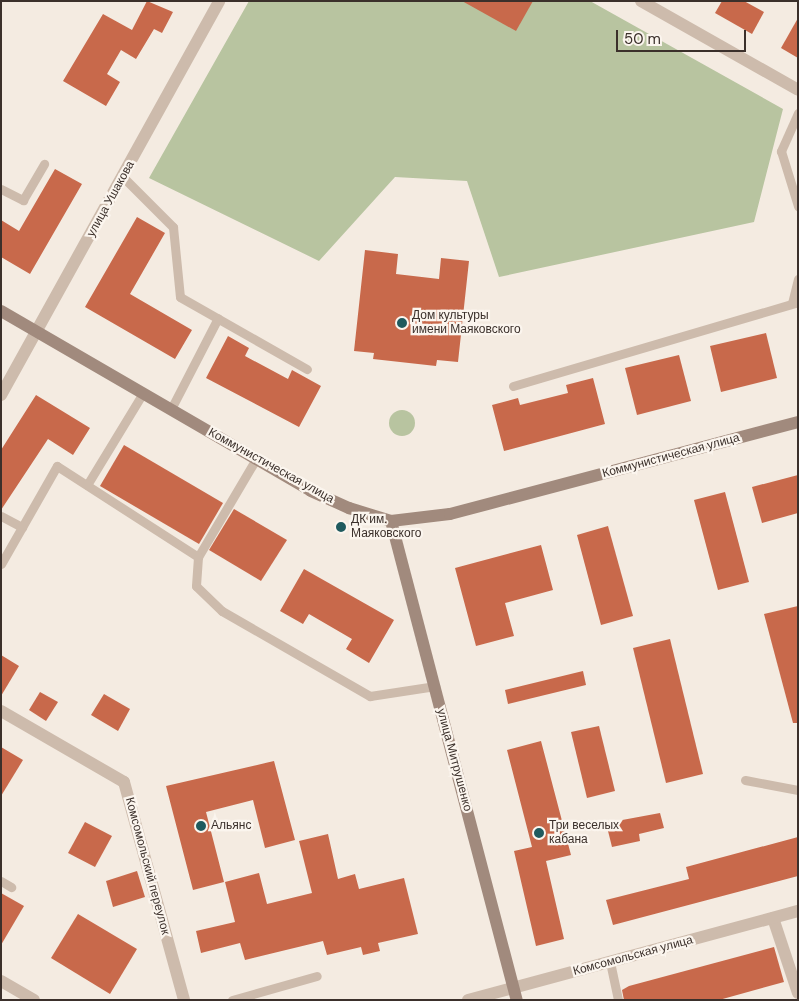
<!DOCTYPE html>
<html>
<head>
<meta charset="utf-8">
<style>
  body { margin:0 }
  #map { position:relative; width:799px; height:1001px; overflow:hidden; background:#f4ebe1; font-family:"DM Sans",sans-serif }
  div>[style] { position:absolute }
  .green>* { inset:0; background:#b8c4a0 }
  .round { border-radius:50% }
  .building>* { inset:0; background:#c8694b }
  .lane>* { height:9px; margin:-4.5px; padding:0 4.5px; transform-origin:4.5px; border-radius:4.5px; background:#cdbbac }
  .street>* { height:12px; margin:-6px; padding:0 6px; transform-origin:6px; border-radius:6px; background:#cdbbac }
  .secondary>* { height:12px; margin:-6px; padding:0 6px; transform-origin:6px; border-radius:6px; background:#a18a7d }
  .dots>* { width:14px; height:14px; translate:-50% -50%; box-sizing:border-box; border:2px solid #fbf5ee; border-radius:50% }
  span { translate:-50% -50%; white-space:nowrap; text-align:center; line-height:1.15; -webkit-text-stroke:4.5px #fbf5ee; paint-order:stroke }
  .street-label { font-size:12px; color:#3b302b }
  .poi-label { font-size:12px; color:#3b302b }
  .left { translate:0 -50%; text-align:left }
  .frame { position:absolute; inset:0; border:2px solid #3b302b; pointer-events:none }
  .scale { position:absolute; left:616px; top:30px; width:130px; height:22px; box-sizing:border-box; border:2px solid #3b302b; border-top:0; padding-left:6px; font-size:15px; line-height:18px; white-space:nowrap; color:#3b302b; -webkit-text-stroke:4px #fbf5ee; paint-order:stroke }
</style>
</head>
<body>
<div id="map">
  <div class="green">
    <i style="clip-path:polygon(249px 1px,590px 1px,783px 109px,754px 222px,499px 277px,467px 181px,395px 177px,319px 261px,149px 178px)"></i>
    <i class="round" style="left:389px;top:410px;width:26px;height:26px"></i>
  </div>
  <div class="building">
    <i style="clip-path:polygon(147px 1px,173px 12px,162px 33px,154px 29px,136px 59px,121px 50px,107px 74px,120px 82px,106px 106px,63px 81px,103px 14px,132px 30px)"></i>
    <i style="clip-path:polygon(462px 1px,533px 1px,516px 31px)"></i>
    <i style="clip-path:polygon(722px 1px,744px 1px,764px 12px,752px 34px,715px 13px)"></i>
    <i style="clip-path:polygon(798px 18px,798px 58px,781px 48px)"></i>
    <i style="clip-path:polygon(55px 169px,82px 184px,30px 274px,1px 257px,1px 220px,19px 231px)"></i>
    <i style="clip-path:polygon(137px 217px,165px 233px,130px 294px,192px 330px,175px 359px,85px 307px)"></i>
    <i style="clip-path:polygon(365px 250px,398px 254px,396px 274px,439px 279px,441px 258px,469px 261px,458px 362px,437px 360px,436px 366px,373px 359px,374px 353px,354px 351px)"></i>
    <i style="clip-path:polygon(766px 333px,777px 378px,721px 392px,710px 346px)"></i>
    <i style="clip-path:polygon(228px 336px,249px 348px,245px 356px,288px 379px,292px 370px,321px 386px,299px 427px,206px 378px)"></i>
    <i style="clip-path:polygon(679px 355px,691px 401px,637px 415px,625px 368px)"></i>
    <i style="clip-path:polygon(593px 378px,605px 424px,504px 451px,492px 405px,518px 398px,520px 405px,568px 393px,566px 385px)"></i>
    <i style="clip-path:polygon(36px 395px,90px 428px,73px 455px,48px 439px,1px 510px,1px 450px)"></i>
    <i style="clip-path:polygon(124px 445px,223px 503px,199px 544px,100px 486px)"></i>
    <i style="clip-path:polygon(798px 475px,798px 513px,762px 523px,752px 487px)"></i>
    <i style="clip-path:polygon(725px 492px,749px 582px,718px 590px,694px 500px)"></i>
    <i style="clip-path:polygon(234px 509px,287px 540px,261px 581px,209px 550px)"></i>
    <i style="clip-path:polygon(608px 526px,633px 616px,601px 625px,577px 535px)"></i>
    <i style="clip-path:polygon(541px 545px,553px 590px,505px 603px,514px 636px,476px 646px,455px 568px)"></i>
    <i style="clip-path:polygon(304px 569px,394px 620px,369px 663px,346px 649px,352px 639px,309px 614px,303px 624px,280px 611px)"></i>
    <i style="clip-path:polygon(798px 606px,798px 723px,793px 723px,764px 614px)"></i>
    <i style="clip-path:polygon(670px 639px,703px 774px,666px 783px,633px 648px)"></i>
    <i style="clip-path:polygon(1px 655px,19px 666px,1px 696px)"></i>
    <i style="clip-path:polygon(583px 671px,586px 685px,508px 704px,505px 690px)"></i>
    <i style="clip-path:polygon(40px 692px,58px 702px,46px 721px,29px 710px)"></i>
    <i style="clip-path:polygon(104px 694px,130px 709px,118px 731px,91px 715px)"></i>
    <i style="clip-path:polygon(599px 726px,615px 791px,587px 798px,571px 732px)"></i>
    <i style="clip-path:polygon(541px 741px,571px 855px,546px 861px,564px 939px,536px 946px,514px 851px,532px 847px,507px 750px)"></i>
    <i style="clip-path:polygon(1px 747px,23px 760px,1px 796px)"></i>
    <i style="clip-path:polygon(274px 761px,295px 840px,265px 848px,253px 800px,206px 812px,224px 882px,193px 890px,166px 786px)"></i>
    <i style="clip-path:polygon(660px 813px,664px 828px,639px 834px,640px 841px,612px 847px,606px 823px)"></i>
    <i style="clip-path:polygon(85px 822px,112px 836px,95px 867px,68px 853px)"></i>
    <i style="clip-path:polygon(328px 834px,338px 879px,355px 874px,359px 889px,404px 878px,418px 934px,378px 943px,380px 951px,363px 955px,361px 947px,327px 955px,323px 941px,245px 960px,240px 943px,201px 953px,196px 931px,235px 922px,225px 882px,259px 873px,267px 904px,312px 893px,299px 841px)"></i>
    <i style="clip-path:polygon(798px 837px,798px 876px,613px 925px,606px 900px,689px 879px,686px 867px)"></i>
    <i style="clip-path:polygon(137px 871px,145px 897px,113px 907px,106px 881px)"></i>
    <i style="clip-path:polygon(1px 893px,24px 906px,1px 945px)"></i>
    <i style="clip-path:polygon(78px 914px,137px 949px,110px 994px,51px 958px)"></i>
    <i style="clip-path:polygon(774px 947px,784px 982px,719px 1000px,624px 1000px,622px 990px,629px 986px)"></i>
  </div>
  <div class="lane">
    <i style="left:798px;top:113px;width:42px;rotate:114.1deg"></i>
    <i style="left:781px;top:151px;width:58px;rotate:72.8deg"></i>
    <i style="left:123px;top:177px;width:71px;rotate:45deg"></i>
    <i style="left:173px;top:227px;width:70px;rotate:84.3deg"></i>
    <i style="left:180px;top:297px;width:146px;rotate:29.6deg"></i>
    <i style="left:1px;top:189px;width:25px;rotate:27deg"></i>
    <i style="left:23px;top:200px;width:42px;rotate:-59.7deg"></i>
    <i style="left:792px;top:303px;width:25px;rotate:-76deg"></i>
    <i style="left:513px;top:386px;width:297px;rotate:-16.4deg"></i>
    <i style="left:171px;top:409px;width:102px;rotate:-62.7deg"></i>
    <i style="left:87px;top:485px;width:108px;rotate:-58.7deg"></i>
    <i style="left:1px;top:516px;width:24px;rotate:28deg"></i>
    <i style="left:198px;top:557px;width:114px;rotate:-59.4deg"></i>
    <i style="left:1px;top:564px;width:113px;rotate:-60.3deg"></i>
    <i style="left:57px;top:466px;width:168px;rotate:32.8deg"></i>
    <i style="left:198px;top:557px;width:29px;rotate:94deg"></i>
    <i style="left:196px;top:586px;width:36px;rotate:44deg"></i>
    <i style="left:222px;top:611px;width:171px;rotate:29.9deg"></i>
    <i style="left:370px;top:696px;width:66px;rotate:-8.7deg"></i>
    <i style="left:745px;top:780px;width:54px;rotate:10.7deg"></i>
    <i style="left:1px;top:881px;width:12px;rotate:31deg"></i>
    <i style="left:610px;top:962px;width:39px;rotate:78deg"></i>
    <i style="left:232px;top:1000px;width:88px;rotate:-15.8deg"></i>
  </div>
  <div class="street">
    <i style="left:641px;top:1px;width:180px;rotate:29.5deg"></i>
    <i style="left:1px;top:395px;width:450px;rotate:-61deg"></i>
    <i style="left:1px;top:711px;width:142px;rotate:30deg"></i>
    <i style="left:124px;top:782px;width:226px;rotate:74.6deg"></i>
    <i style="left:773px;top:918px;width:79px;rotate:71.6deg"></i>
    <i style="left:1px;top:981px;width:38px;rotate:30deg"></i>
    <i style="left:468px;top:1000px;width:342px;rotate:-15.1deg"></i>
  </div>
  <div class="secondary">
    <i style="left:1px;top:311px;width:358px;rotate:30.1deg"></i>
    <i style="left:311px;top:491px;width:42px;rotate:24.1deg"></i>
    <i style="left:349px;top:508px;width:44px;rotate:17.2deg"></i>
    <i style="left:391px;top:521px;width:59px;rotate:-6.8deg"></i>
    <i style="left:450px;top:514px;width:360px;rotate:-14.8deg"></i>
    <i style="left:391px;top:521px;width:495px;rotate:75.3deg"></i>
  </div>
  <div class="dots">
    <i style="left:402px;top:323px;background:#1f5a5e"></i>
    <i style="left:341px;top:527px;background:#1f5a5e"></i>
    <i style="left:201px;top:826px;background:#1f5a5e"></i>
    <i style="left:539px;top:833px;background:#1f5a5e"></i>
  </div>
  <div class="street-label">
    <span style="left:111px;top:199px;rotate:-61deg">улица Ушакова</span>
    <span style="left:671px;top:456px;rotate:-15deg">Коммунистическая улица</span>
    <span style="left:271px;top:466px;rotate:29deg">Коммунистическая улица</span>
    <span style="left:454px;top:760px;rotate:75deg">улица Митрушенко</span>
    <span style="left:147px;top:866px;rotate:75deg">Комсомольский переулок</span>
    <span style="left:633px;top:956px;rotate:-15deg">Комсомольская улица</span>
  </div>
  <div class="poi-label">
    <span class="left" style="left:412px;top:323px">Дом культуры<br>имени Маяковского</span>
    <span class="left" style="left:351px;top:527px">ДК им.<br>Маяковского</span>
    <span class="left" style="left:211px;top:826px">Альянс</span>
    <span class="left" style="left:549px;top:833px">Три веселых<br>кабана</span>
  </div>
  <div class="frame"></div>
  <div class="scale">50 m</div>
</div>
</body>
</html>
